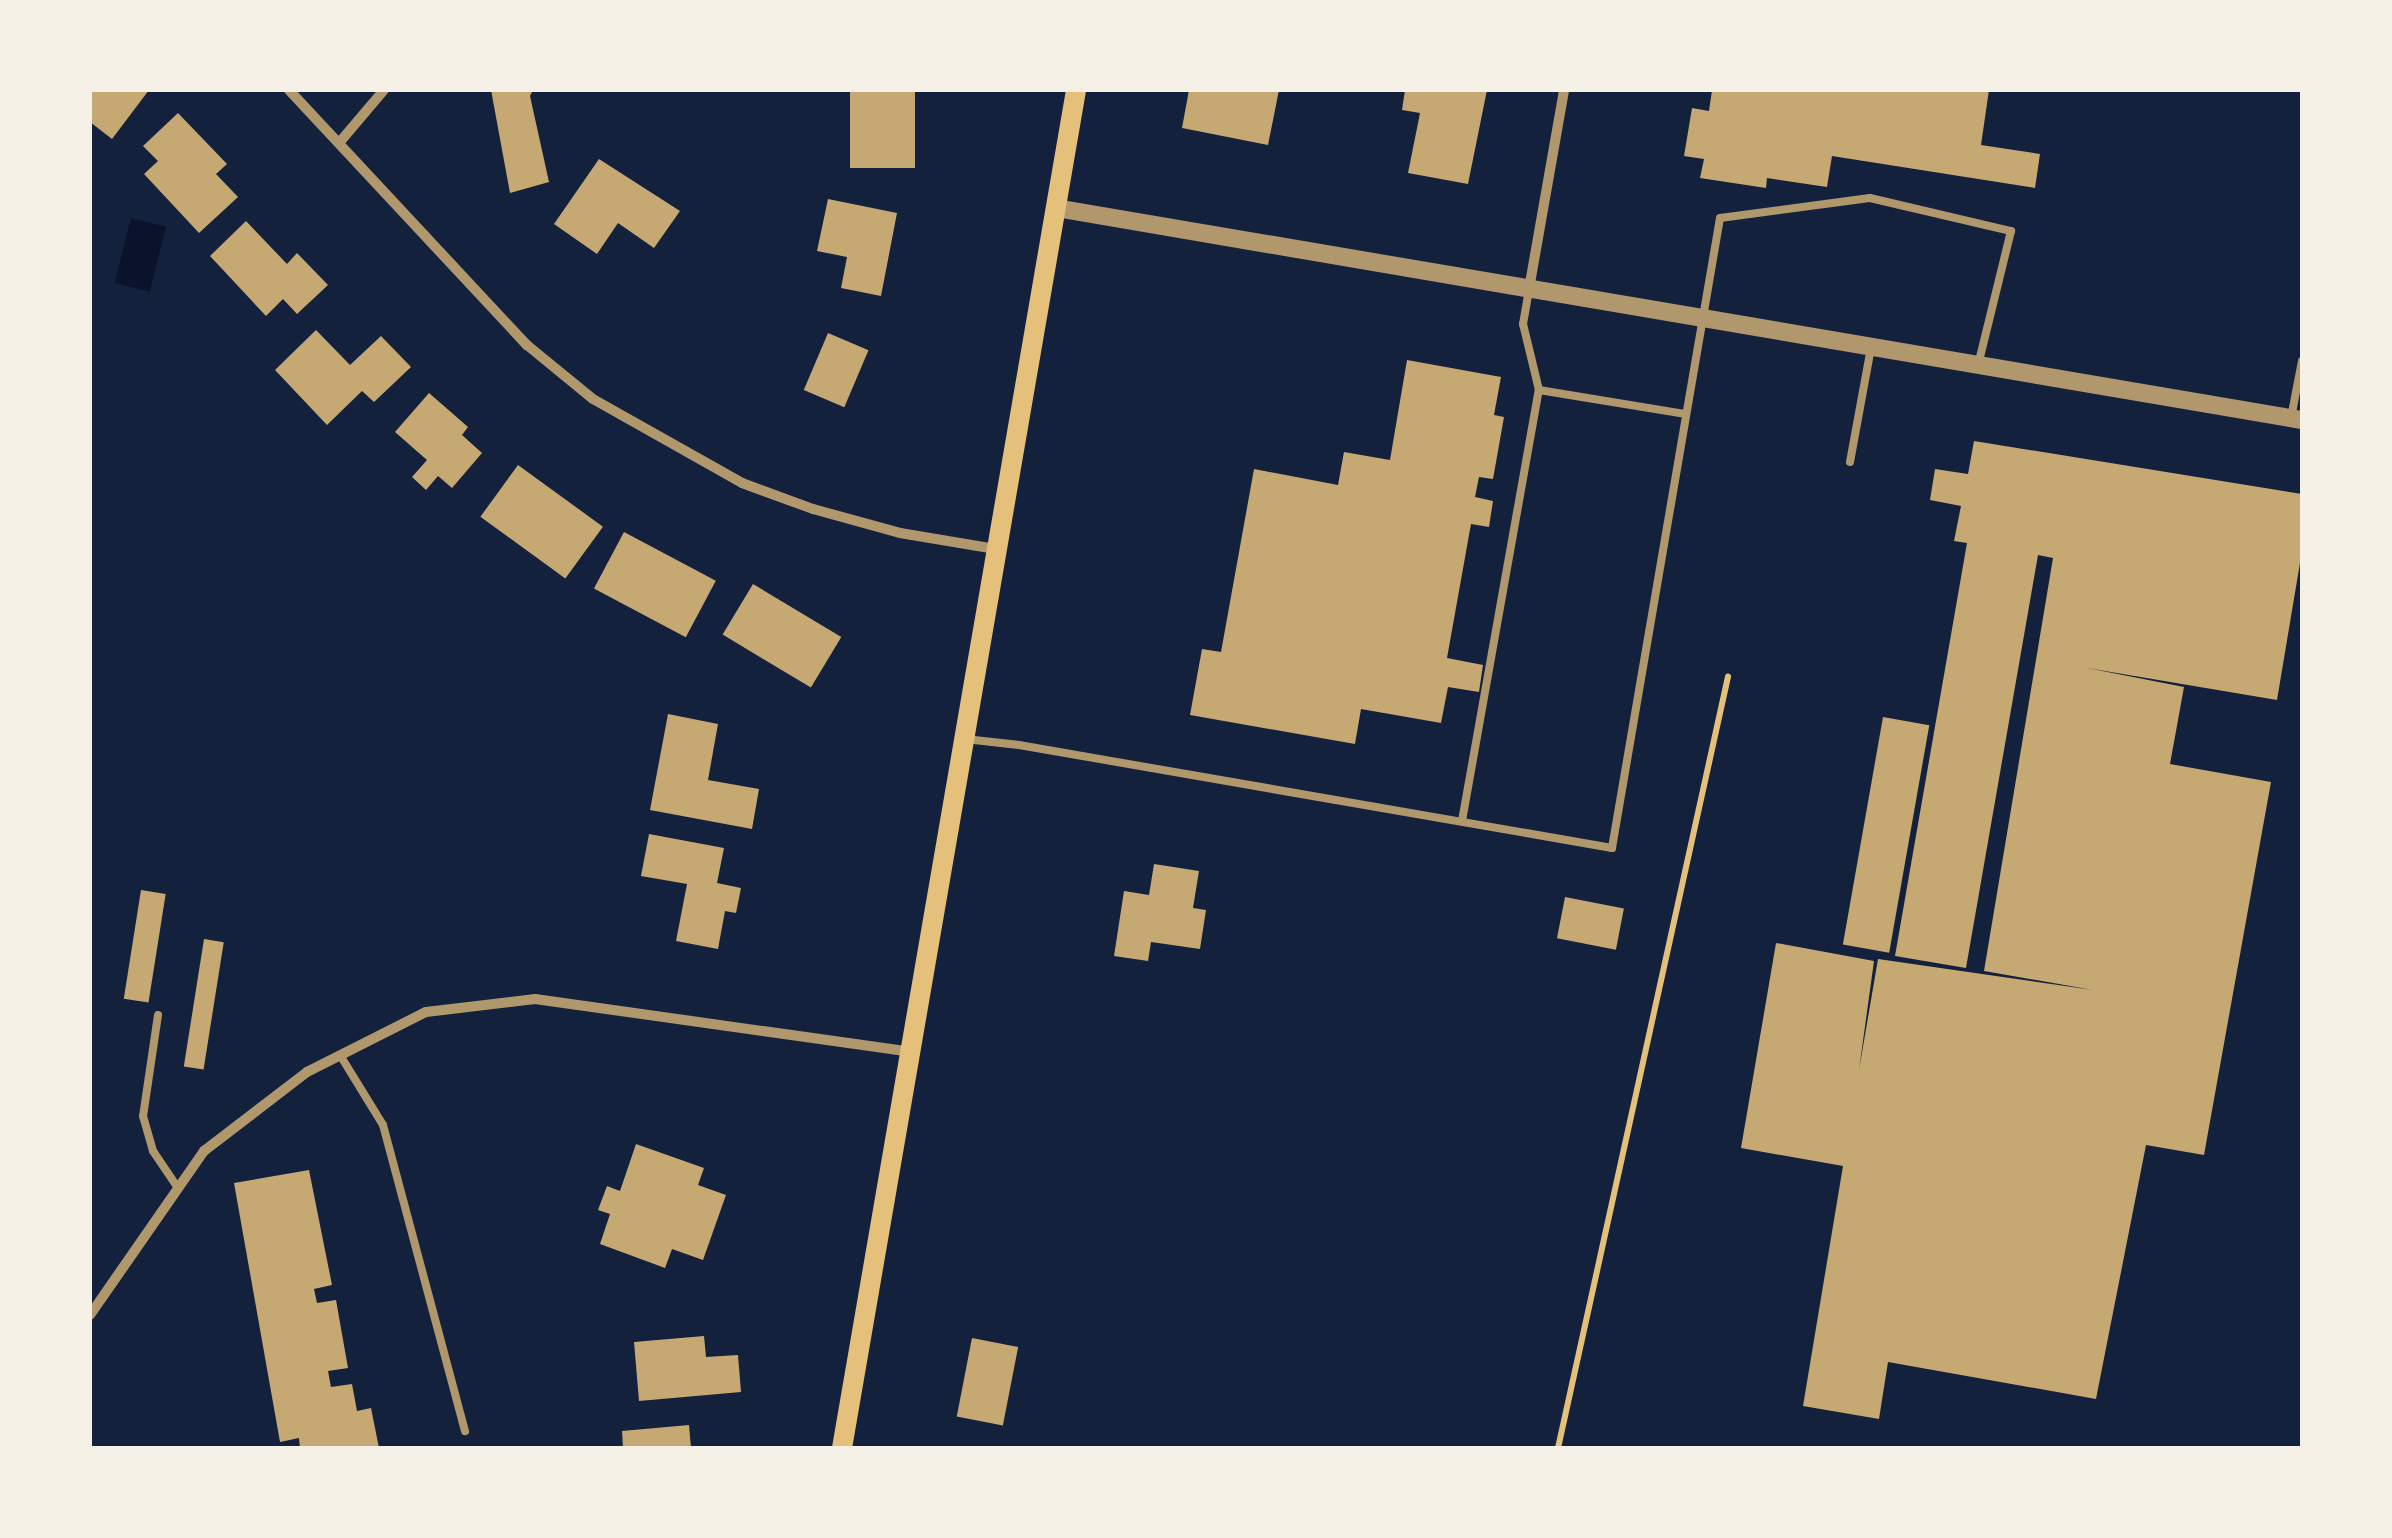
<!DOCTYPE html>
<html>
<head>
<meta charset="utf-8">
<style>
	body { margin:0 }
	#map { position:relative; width:2392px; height:1538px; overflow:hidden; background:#14213d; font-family:"Titillium Web",sans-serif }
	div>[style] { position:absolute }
	.water>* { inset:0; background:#0b132b; transform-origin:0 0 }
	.building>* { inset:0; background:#c6a872; transform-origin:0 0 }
	.path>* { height:6px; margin:-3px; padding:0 3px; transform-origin:3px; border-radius:3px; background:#e5c07b }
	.service>* { height:8px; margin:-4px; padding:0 4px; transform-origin:4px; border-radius:4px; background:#b1986c }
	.minor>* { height:10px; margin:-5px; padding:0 5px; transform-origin:5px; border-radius:5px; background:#b1986c }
	.tertiary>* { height:18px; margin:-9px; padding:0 9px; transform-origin:9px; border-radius:9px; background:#b1986c }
	.secondary>* { height:20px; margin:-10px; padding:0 10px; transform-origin:10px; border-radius:10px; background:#e5c07b }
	span { translate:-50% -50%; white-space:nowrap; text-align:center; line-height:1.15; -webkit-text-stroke:10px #f6f1e7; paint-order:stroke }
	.frame { position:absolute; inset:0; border:92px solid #f6f1e7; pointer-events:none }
</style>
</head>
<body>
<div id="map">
	<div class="water">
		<div style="left:131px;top:218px;width:36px;height:67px;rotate:14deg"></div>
	</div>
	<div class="building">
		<div style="clip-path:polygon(90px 90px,149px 90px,112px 139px,90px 122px)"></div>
		<div style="clip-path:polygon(491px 90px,533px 90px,530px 96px,549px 182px,510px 193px)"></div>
		<div style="left:850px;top:90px;width:65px;height:78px"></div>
		<div style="clip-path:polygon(1189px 90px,1279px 90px,1268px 145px,1182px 128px)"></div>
		<div style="clip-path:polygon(1405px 90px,1487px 90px,1468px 184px,1408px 173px,1420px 113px,1402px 110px)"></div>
		<div style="clip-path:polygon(1712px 90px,1989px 90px,1981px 145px,2040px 154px,2035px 188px,1832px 156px,1827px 187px,1767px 178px,1766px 188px,1700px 178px,1704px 159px,1684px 156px,1692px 108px,1709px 111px)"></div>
		<div style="clip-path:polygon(178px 113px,227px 164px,216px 174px,238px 197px,199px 233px,144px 174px,158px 161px,143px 146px)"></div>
		<div style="clip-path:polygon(599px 159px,680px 211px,654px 248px,618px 223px,597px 254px,554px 224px)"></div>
		<div style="clip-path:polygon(828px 199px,897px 213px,881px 296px,841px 288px,847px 257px,817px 251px)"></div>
		<div style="clip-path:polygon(246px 221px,287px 264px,297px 253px,328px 285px,297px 314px,283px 299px,266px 316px,210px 256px)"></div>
		<div style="clip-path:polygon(316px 330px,350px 365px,381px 336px,411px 367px,374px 402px,362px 391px,327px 425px,275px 370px)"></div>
		<div style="left:828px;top:333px;width:44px;height:62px;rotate:23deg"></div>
		<div style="clip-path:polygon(1407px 360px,1501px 377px,1494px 415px,1504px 417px,1493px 479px,1479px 477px,1475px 497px,1493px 501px,1489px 527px,1471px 524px,1447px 658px,1483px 665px,1479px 692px,1448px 687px,1441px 723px,1361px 709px,1355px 744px,1190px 715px,1202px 649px,1221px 652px,1254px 469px,1338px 485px,1344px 452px,1390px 460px)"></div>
		<div style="clip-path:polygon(429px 393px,468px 427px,462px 435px,482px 453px,452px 488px,438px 476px,426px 490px,412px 477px,427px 460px,395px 432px)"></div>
		<div style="clip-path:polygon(1974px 441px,2302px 494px,2302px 551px,2277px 700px,2087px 668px,2184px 687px,2170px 764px,2271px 782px,2204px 1155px,2146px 1145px,2096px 1399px,1888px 1362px,1879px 1419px,1803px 1406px,1843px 1166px,1741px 1148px,1776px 943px,1874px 961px,1859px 1070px,1878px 959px,2093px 990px,1984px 971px,2053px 558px,2038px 555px,1966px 968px,1895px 956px,1967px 543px,1954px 541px,1961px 506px,1930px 500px,1935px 469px,1968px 474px)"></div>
		<div style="left:518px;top:465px;width:105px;height:64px;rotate:36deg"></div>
		<div style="left:624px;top:532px;width:104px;height:64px;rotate:28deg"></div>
		<div style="left:753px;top:584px;width:103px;height:59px;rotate:31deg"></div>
		<div style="clip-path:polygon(668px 714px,718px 724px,708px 780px,759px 789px,752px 829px,650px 810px)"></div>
		<div style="left:1883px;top:717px;width:47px;height:231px;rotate:10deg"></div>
		<div style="clip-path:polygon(649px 834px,724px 848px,717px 883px,741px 888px,736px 913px,725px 911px,718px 949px,676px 941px,687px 884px,641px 876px)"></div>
		<div style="clip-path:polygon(1154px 864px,1199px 871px,1193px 908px,1206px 910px,1200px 949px,1151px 942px,1148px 961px,1114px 956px,1124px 891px,1149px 895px)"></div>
		<div style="left:141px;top:890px;width:25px;height:110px;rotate:9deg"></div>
		<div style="left:1565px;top:897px;width:60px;height:42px;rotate:11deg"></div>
		<div style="left:204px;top:939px;width:20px;height:129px;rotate:9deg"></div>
		<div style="clip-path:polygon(636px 1144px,704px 1168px,698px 1185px,726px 1195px,703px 1260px,672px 1249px,665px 1268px,600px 1244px,610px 1214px,598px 1210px,607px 1186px,620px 1191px)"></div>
		<div style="clip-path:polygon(309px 1170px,332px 1285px,314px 1289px,317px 1303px,336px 1300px,348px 1368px,328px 1371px,331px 1387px,352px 1384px,357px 1411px,371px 1408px,379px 1448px,300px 1448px,299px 1438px,280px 1442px,234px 1183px)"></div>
		<div style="clip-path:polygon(704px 1336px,706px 1357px,738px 1355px,741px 1392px,639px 1401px,634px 1342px)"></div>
		<div style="left:972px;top:1338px;width:47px;height:80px;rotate:11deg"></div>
		<div style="clip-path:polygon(689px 1425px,691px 1448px,623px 1448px,622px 1431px)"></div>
	</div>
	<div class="path">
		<div style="left:1558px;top:1448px;width:790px;rotate:-77.57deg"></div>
	</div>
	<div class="service">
		<div style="left:1539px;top:390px;width:149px;rotate:9.3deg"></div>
		<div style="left:2291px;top:418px;width:58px;rotate:-79.1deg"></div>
		<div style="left:1850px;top:462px;width:116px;rotate:-79.6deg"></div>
		<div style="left:965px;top:739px;width:54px;rotate:6.3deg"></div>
		<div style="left:1019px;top:745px;width:602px;rotate:9.85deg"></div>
		<div style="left:1612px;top:848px;width:639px;rotate:-80.27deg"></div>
		<div style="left:1720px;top:218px;width:151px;rotate:-7.6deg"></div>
		<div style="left:1870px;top:198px;width:145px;rotate:13.2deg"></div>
		<div style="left:2011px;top:231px;width:138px;rotate:103.8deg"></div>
		<div style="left:1462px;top:821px;width:438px;rotate:-79.9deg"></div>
		<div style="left:1539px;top:390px;width:68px;rotate:-103.6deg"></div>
		<div style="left:1523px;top:324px;width:35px;rotate:-80deg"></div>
		<div style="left:158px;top:1015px;width:102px;rotate:98.4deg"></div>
		<div style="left:143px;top:1116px;width:36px;rotate:74deg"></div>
		<div style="left:153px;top:1151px;width:45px;rotate:56deg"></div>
		<div style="left:340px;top:1055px;width:82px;rotate:58.4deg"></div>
		<div style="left:383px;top:1125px;width:317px;rotate:75deg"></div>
	</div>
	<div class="minor">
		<div style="left:289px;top:90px;width:349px;rotate:47deg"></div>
		<div style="left:527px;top:345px;width:85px;rotate:39.3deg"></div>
		<div style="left:593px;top:399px;width:171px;rotate:29.4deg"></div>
		<div style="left:742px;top:483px;width:76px;rotate:20.1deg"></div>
		<div style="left:813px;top:509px;width:90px;rotate:15.4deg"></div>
		<div style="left:900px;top:533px;width:97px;rotate:9.5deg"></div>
		<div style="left:339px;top:143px;width:70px;rotate:-49.7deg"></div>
		<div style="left:1529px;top:289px;width:202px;rotate:-80deg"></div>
		<div style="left:90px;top:1315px;width:200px;rotate:-55.2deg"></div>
		<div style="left:204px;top:1151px;width:130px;rotate:-37.5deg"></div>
		<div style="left:307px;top:1072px;width:133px;rotate:-26.8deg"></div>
		<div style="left:426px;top:1012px;width:110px;rotate:-6.8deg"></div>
		<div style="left:535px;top:999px;width:381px;rotate:8deg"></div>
	</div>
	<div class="tertiary">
		<div style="left:1056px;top:208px;width:1264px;rotate:9.66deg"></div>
	</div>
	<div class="secondary">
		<div style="left:842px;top:1448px;width:1378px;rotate:-80.22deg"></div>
	</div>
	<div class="frame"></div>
</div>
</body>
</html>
